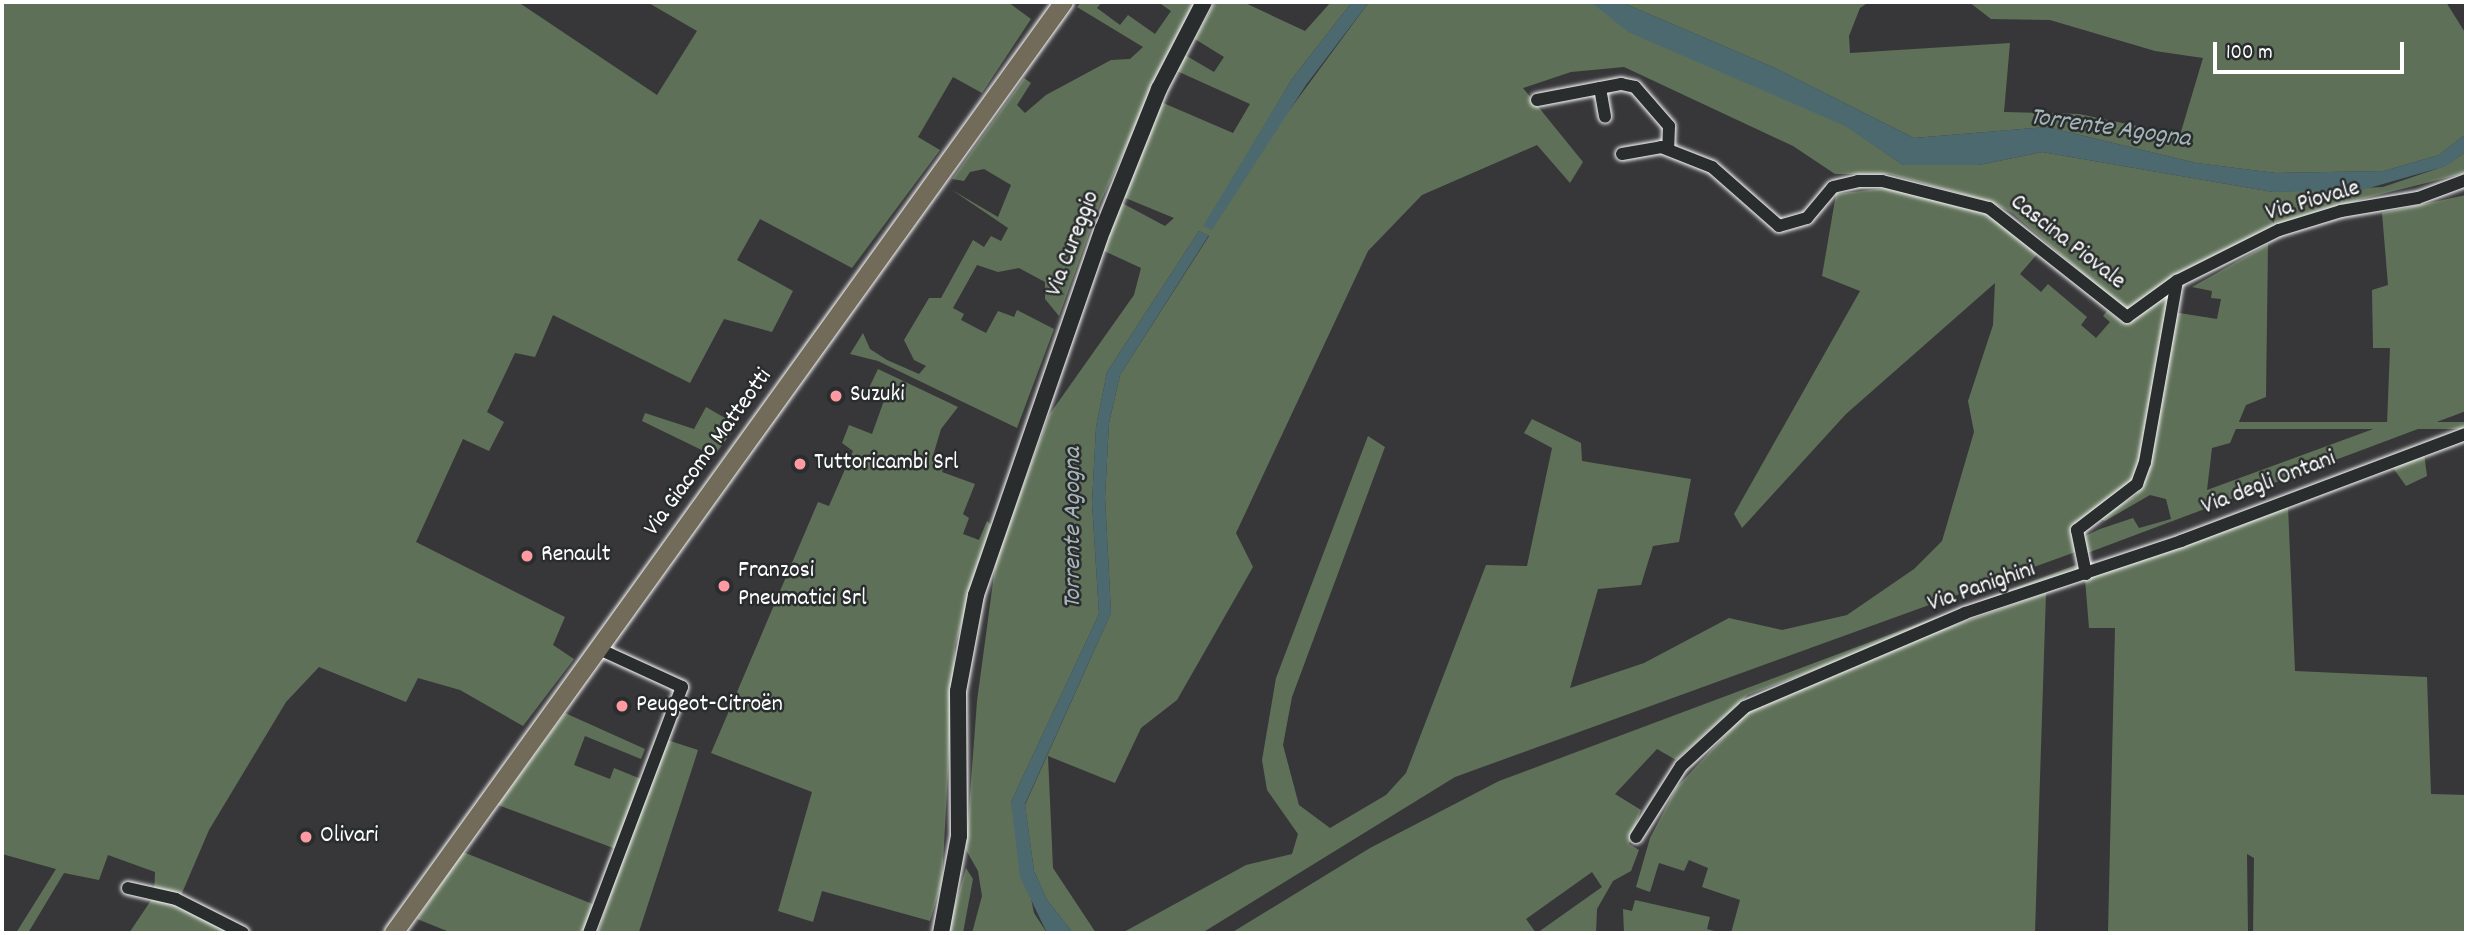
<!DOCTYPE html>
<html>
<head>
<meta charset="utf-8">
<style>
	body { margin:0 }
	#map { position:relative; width:2468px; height:935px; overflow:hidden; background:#37373a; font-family:Dekko,sans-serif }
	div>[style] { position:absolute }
	.green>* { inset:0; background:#5f7058; transform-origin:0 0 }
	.water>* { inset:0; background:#4c6970 }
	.roads { filter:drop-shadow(0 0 2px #fff) drop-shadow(0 0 2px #fff) }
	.minor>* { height:12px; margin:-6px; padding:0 6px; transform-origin:6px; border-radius:6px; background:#2a2d2e }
	.secondary>* { height:16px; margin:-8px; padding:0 8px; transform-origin:8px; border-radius:8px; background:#2a2d2e }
	.primary>* { height:18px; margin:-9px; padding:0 9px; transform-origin:9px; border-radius:9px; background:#726b5a }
	.dots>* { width:19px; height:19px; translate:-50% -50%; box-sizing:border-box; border:4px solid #2a2d2e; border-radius:50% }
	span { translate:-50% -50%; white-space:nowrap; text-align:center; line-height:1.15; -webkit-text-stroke:5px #2a2d2e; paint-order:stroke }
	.street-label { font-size:24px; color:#fff }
	.poi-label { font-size:24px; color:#fff }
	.left { translate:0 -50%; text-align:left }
	.water-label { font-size:26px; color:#a6b4b8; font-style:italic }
	.frame { position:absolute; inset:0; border:4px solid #fff; pointer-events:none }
	.scale { position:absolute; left:2213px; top:42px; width:191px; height:32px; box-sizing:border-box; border:4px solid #fff; border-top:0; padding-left:9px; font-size:21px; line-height:24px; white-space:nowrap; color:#fff; -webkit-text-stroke:5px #2a2d2e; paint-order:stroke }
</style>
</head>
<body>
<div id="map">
	<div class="green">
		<div style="clip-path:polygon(2px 2px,518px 2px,657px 95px,697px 31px,647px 2px,1008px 2px,1031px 19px,982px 93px,953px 77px,918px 137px,940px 150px,852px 268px,760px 219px,737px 260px,793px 291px,772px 332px,724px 319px,690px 383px,553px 315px,535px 357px,515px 353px,487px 412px,504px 422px,489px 451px,463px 439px,416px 542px,565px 617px,553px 645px,574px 659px,523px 726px,460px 690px,418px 678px,406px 702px,319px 667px,286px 702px,209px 830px,179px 900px,238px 933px,129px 933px,154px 896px,155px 872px,108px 855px,99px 880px,64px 873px,28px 933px,16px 933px,56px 869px,2px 854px)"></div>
		<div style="clip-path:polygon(1081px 2px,1102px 2px,1097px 8px,1120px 25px,1128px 15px,1155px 34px,1171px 11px,1158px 2px,1195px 2px,1101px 201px,1059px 316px,1045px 299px,1045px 282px,1019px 268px,998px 272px,977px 265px,953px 308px,964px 314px,961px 320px,986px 333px,998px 311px,1014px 317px,1017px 310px,1054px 329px,1017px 428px,878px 361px,850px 354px,863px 333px,870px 349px,887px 360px,919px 374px,926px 366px,914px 360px,904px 340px,929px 298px,941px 298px,973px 240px,984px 247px,991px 236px,1001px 241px,1008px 228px,952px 190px,998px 217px,1011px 185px,984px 169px,970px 172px,964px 181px,952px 179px,1024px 78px,1031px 83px,1017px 105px,1025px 113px,1046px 95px,1111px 60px,1130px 59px,1143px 47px,1077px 7px)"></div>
		<div style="clip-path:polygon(1215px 2px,1243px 2px,1305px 31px,1331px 2px,1352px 2px,1292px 79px,1204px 226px,1369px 2px,1591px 2px,1846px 126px,1903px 165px,1979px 165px,2042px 152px,2273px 192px,2383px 187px,2445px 166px,2466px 152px,2466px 173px,2362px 199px,2267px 232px,2128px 312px,2012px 213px,1991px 202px,1889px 174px,1835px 174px,1793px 146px,1624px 67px,1571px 72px,1523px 88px,1583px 162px,1570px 183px,1537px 145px,1422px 195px,1368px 251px,1236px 533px,1253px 567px,1177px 700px,1141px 728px,1115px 783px,1048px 756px,1053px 868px,1096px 933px,1073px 933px,1047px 900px,1034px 871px,1025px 805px,1111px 613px,1105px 497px,1109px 423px,1120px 375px,1209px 236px,1199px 231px,1107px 372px,1096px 427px,1092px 503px,1099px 614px,1011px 802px,1034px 913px,1047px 933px,972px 933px,982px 896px,978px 871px,966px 850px,977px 701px,996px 560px,1049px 415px,1134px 295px,1141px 268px,1102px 250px,1120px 202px,1165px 226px,1174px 218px,1123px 197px,1161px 102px,1233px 133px,1250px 104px,1177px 71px,1185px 55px,1214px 72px,1224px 57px,1195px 39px)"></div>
		<div style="clip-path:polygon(1621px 2px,1869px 2px,1860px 8px,1849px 36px,1850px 53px,2010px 43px,2004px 112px,2079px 114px,2180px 135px,2203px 58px,2155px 51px,2050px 20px,1991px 19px,1969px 2px,2446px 2px,2466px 34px,2466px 134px,2439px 155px,2384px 171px,2276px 173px,2196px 163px,2047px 127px,1914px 138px,1775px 68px)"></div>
		<div style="clip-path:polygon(1886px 188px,1984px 213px,2006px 226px,2039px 252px,2020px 274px,2041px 292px,2048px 284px,2087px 317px,2081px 325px,2096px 338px,2110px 322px,2103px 316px,2107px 311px,2122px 322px,2177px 281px,2173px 312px,2217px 319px,2221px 299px,2211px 298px,2212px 291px,2192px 287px,2268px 244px,2266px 397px,2246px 405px,2230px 443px,2212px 448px,2207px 490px,2387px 424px,2390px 348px,2373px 348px,2372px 290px,2388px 285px,2382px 213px,2466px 195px,2466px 411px,2082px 555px,2085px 536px,2100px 529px,2133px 518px,2139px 528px,2171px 519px,2166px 499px,2150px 495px,2105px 521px,2099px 518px,2135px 496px,2141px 489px,2134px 487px,2087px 518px,2078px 551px,1455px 777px,1202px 933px,1122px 933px,1246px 865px,1292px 854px,1298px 834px,1267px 790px,1262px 760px,1276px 678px,1368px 436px,1385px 447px,1292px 697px,1283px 745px,1299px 805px,1330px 828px,1386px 795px,1406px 773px,1486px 565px,1527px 566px,1552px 448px,1524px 433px,1532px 419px,1581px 443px,1582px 461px,1691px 479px,1679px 542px,1653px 546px,1641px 585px,1598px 589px,1570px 688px,1644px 663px,1729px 618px,1782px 630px,1847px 615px,1914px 569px,1942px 541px,1974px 432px,1968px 401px,1993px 325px,1995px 283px,1846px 414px,1742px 528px,1734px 514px,1860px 291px,1822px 276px,1836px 194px)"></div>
		<div style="clip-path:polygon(878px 369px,958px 407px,941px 429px,932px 459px,945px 462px,942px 472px,975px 484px,963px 514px,969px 518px,963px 534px,979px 540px,987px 521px,991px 525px,955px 646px,942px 881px,930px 921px,822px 891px,813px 922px,778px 911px,812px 792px,711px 753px,818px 502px,829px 506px,853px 451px,842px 443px,849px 425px,872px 434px,886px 395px,869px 388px)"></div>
		<div style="clip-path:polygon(706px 407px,737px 425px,714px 456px,642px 421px,645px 413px,694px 429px)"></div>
		<div style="left:2466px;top:422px;width:7px;height:405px;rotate:90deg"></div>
		<div style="clip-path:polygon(2424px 453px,2427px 476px,2406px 486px,2391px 465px)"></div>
		<div style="clip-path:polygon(2288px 506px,2295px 671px,2427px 677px,2431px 794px,2466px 795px,2466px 933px,2253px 933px,2254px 858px,2247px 854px,2248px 933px,2108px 933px,2115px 628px,2089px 628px,2085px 579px)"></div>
		<div style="clip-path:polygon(2076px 565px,2078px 571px,1748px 695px,1676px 760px,1657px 749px,1615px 794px,1641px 810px,1629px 844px,1639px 850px,1631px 871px,1613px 881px,1597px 909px,1596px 933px,1537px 933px,1602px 887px,1592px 872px,1526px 919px,1536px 933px,1231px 933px,1370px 848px,1499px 781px)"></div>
		<div style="clip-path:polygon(2046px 593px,2035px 933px,1731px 933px,1740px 900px,1702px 887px,1708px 868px,1689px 860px,1684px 871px,1659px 863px,1650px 892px,1636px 887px,1650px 838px,1676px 788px,1748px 711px,1907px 642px)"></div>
		<div style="clip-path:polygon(565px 713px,645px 749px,641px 759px,585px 736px,574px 765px,610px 779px,614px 768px,641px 779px,616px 849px,498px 805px)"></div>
		<div style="left:661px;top:738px;width:39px;height:207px;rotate:18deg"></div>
		<div style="clip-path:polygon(463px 852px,595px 905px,584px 933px,452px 933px,417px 919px)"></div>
		<div style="clip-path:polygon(966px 868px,973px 879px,963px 933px,947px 933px)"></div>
		<div style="clip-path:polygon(1635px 900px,1710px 917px,1707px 929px,1722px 933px,1624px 933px,1623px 909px,1632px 911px)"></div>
	</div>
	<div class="water">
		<div style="clip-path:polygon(1352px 2px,1369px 2px,1306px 85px,1212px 230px,1203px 226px,1292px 79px)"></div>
		<div style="clip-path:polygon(1591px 2px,1621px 2px,1775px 68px,1914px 138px,2047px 127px,2196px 163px,2276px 173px,2384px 171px,2439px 155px,2466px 134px,2466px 152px,2446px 166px,2362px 190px,2273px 192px,2042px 152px,1979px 165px,1903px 165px,1845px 126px,1628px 32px)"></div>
		<div style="clip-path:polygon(1199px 231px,1209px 235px,1120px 375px,1109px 423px,1105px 497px,1111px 613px,1025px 804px,1034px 871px,1047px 900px,1073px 933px,1047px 933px,1020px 877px,1011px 802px,1099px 614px,1092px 503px,1096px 427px,1107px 372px)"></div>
	</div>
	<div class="roads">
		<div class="minor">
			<div style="left:1600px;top:88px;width:29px;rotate:80deg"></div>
			<div style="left:1537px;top:100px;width:86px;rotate:-10.8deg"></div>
			<div style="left:1621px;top:84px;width:14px;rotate:12deg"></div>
			<div style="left:1635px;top:87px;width:52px;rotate:48.9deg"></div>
			<div style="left:1669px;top:126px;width:23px;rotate:92deg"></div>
			<div style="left:1622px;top:154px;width:40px;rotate:-10deg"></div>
			<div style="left:1661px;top:147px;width:55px;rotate:21.4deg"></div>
			<div style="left:1712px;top:167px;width:89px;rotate:41.4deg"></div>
			<div style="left:1779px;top:226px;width:29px;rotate:-16deg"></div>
			<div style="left:1807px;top:218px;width:40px;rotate:-50deg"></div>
			<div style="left:1833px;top:187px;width:26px;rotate:-13deg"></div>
			<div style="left:1858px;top:181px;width:24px"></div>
			<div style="left:1882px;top:181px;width:110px;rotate:14.2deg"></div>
			<div style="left:1989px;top:208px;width:176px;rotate:38.3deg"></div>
			<div style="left:2127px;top:317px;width:62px;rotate:-35.8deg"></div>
			<div style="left:2177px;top:281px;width:114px;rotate:-26.6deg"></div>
			<div style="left:2279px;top:230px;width:65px;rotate:-17deg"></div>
			<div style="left:2341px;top:211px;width:78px;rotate:-9.6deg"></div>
			<div style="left:2418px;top:198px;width:51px;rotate:-20.6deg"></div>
			<div style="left:2086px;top:574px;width:45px;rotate:-101.6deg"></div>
			<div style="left:2077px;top:530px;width:76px;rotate:-37.5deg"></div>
			<div style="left:2137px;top:484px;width:23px;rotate:-70deg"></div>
			<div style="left:2145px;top:462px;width:184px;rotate:-80deg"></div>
			<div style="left:1636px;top:837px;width:84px;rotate:-57.6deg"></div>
			<div style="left:1681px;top:766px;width:87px;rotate:-42.7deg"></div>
			<div style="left:1745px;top:707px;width:239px;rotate:-23.1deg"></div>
			<div style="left:1965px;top:613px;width:228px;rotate:-18.4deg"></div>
			<div style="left:2181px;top:541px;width:304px;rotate:-20.6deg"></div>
			<div style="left:128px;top:888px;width:49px;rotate:12.9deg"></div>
			<div style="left:176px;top:899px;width:75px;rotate:26.9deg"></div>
			<div style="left:589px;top:933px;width:263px;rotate:-69.3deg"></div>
			<div style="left:682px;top:687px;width:91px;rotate:-155.4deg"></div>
		</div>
		<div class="secondary">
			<div style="left:941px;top:933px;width:99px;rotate:-79.5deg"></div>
			<div style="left:959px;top:836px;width:145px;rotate:-90.4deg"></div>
			<div style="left:958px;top:691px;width:98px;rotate:-79.4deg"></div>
			<div style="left:976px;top:595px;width:387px;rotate:-70.9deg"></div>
			<div style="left:1103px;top:229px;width:151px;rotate:-68.2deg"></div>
			<div style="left:1159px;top:89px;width:98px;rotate:-62.7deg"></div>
		</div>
		<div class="primary">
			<div style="left:394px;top:933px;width:1147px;rotate:-54.26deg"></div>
		</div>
	</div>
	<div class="dots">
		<div style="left:836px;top:396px;background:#ff9aa2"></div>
		<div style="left:800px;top:464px;background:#ff9aa2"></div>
		<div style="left:527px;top:556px;background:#ff9aa2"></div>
		<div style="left:724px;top:586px;background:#ff9aa2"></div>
		<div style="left:622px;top:706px;background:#ff9aa2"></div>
		<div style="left:306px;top:837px;background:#ff9aa2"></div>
	</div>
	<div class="street-label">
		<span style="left:2313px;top:202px;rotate:-16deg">Via Piovale</span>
		<span style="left:2067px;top:243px;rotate:38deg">Cascina Piovale</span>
		<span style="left:1074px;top:244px;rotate:-69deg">Via Cureggio</span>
		<span style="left:709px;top:453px;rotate:-54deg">Via Giacomo Matteotti</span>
		<span style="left:2269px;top:484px;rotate:-21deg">Via degli Ontani</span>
		<span style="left:1982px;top:588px;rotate:-19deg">Via Panighini</span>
	</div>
	<div class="poi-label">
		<span class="left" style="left:850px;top:396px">Suzuki</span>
		<span class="left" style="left:814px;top:464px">Tuttoricambi Srl</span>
		<span class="left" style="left:541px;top:556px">Renault</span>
		<span class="left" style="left:738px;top:586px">Franzosi<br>Pneumatici Srl</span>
		<span class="left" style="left:636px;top:706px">Peugeot-Citroën</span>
		<span class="left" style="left:320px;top:837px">Olivari</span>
	</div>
	<div class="water-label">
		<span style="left:2110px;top:129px;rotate:8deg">Torrente Agogna</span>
		<span style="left:1074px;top:528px;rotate:-90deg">Torrente Agogna</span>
	</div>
	<div class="frame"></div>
	<div class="scale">100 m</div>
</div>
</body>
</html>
